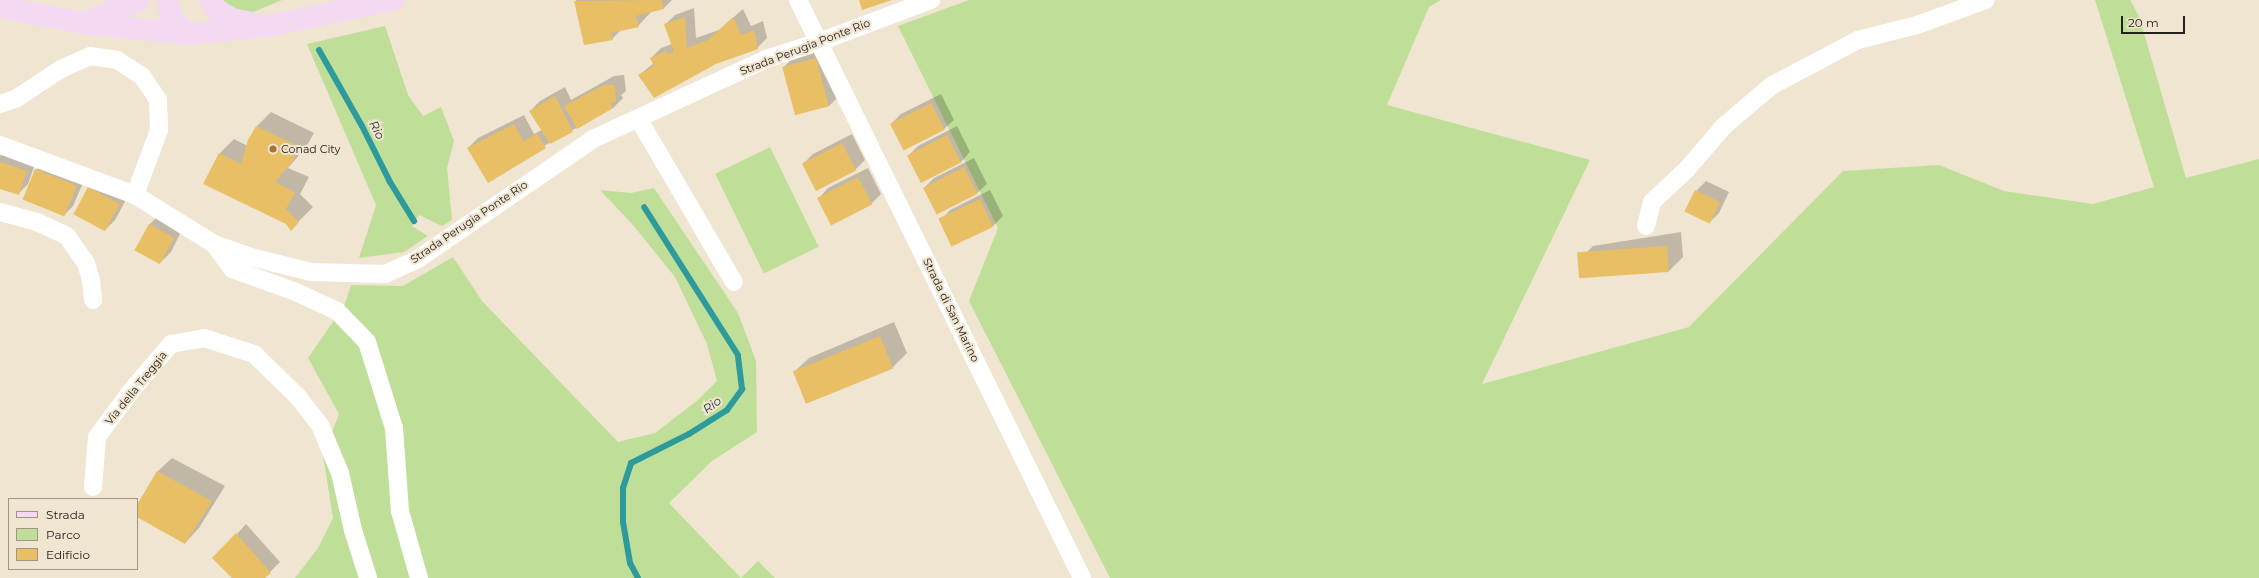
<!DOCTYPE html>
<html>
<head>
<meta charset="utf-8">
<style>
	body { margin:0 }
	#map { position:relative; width:2259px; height:578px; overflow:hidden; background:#f0e5d0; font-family:Montserrat,sans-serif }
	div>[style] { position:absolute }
	.green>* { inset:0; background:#bfdf98; transform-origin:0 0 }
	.shadow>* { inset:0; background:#0003 }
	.stream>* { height:6px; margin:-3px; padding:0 3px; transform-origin:3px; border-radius:3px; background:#2d9a9c }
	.building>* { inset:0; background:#e8bf65; transform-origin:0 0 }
	.street>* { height:18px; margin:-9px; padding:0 9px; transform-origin:9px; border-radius:9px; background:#fff }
	.secondary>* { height:22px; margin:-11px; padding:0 11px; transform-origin:11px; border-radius:11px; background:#f5d9f2 }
	.dots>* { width:11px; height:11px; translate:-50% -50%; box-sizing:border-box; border:2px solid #f0e5d0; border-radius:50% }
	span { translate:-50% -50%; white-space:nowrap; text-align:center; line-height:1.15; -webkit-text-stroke:4px #f0e5d0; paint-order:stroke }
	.street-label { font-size:11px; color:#242119 }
	.poi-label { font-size:11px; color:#242119 }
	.left { translate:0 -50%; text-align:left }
	.water-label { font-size:12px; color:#1a3132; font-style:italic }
	.legend { position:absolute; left:8px; top:498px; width:130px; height:72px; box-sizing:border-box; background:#f0e5d0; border:1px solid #9e9787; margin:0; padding:5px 7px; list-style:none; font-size:12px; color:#242119 }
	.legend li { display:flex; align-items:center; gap:8px; height:20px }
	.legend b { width:20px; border:1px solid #9e9787 }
	.scale { position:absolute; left:2121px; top:16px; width:64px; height:18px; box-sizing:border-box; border:2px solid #242119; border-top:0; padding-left:5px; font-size:12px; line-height:14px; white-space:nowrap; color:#242119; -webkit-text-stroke:3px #f0e5d0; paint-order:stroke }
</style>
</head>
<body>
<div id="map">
	<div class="green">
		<div style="clip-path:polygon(218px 0,282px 0,251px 13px,228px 9px)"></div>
		<div style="clip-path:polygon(969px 0,1441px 0,1429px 7px,1387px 105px,1590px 160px,1482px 384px,1689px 327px,1843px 171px,1939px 165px,2004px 191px,2093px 204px,2154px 187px,2095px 0,2130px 0,2139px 16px,2186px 178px,2259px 159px,2259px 578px,1110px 578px,969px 301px,998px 228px,898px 26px)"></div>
		<div style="clip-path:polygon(385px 26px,408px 95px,423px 116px,441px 107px,454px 141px,447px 168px,452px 220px,442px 226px,419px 215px,412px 226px,428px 236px,404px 252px,359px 258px,376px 205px,307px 44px)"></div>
		<div style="left:770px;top:147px;width:111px;height:61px;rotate:64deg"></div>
		<div style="clip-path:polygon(654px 188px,738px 313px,756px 361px,757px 432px,712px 461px,669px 503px,741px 578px,758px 561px,775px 578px,295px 578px,318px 548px,333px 518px,323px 455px,339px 414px,308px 358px,344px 306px,351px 285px,403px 286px,453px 257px,482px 301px,618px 442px,655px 433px,698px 400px,717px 381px,707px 344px,675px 277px,633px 225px,600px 190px,631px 193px)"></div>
	</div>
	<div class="shadow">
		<div style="clip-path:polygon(576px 0,672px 0,664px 8px,652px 11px,638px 26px,622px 29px,612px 39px,585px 44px)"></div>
		<div style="clip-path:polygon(694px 8px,696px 38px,719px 30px,743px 9px,751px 26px,763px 21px,767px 38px,757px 48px,639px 75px,654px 63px,651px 58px,661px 48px,672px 44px,665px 25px,675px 15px)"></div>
		<div style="clip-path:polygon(826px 49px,839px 96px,829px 106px,783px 68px,793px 58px)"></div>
		<div style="clip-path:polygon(624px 75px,626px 91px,621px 95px,623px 98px,613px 108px,549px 143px,488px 181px,468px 148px,478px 138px,524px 115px,534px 134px,542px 130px,530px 111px,540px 101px,565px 87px,571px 100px,614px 76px)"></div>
		<div style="clip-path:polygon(941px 94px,954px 120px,944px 129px,892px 123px,901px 114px)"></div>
		<div style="clip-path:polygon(271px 112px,314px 133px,306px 147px,288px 168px,309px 177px,300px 194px,313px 207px,291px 229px,287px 223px,204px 183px,220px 153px,234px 139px,248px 146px,257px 126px)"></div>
		<div style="clip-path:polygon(957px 126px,970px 152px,961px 162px,921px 182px,908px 156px,918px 146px)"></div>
		<div style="clip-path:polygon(852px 134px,865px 160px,855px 170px,803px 164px,813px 154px)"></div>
		<div style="clip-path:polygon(5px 151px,36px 161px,28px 184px,18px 194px,0 188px,0 156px)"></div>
		<div style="clip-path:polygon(974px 158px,987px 184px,977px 193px,925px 187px,934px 178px)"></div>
		<div style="clip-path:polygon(46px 160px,86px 176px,73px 206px,63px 216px,36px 170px)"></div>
		<div style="clip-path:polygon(868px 168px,881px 194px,871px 204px,819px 198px,828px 188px)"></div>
		<div style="clip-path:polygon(98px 178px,129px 194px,115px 220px,105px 230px,88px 188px)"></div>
		<div style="clip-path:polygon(1706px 181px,1729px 192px,1719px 213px,1709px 223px,1696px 191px)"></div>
		<div style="clip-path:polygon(990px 190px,1003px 216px,993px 226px,954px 245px,941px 220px,950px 210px)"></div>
		<div style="clip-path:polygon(159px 215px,183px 228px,171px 252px,161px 262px,149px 225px)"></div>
		<div style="clip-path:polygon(1681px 232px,1683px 257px,1669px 271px,1579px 260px,1593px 246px)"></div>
		<div style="clip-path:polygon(894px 322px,907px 353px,893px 367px,807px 403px,794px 372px,809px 358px)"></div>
		<div style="clip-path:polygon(172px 458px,225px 486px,199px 528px,185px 543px,137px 516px,137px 507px,157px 472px)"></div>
		<div style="clip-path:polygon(246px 524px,280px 562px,264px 578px,233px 578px,237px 534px)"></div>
	</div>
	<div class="stream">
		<div style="left:319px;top:50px;width:87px;rotate:60.5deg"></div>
		<div style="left:362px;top:126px;width:63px;rotate:63.4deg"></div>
		<div style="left:390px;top:182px;width:46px;rotate:58.4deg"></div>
		<div style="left:638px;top:578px;width:17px;rotate:-118deg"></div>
		<div style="left:630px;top:563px;width:42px;rotate:-99.7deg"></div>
		<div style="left:623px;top:522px;width:34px;rotate:-90deg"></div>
		<div style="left:623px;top:488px;width:26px;rotate:-72deg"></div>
		<div style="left:631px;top:463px;width:65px;rotate:-26.6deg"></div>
		<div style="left:689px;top:434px;width:45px;rotate:-32.3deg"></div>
		<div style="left:727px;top:410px;width:26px;rotate:-54deg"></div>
		<div style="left:742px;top:389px;width:34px;rotate:-97deg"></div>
		<div style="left:738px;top:355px;width:175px;rotate:-122.4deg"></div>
	</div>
	<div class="building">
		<div style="clip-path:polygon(662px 0,664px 9px,636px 16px,639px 27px,611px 33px,613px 40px,584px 45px,574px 1px)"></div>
		<div style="clip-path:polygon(859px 0,892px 0,862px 10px)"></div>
		<div style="clip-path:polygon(685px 17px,687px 48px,708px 40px,733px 17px,741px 35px,754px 30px,758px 49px,716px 64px,654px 98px,638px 75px,654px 66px,650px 58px,666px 51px,668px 54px,674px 52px,664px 24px)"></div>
		<div style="left:816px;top:58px;width:50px;height:35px;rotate:75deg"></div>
		<div style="clip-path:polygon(604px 85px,615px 85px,616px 102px,610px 103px,613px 108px,577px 129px,564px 106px)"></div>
		<div style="clip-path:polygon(555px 96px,573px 132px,550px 144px,529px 111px)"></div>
		<div style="left:931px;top:103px;width:30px;height:46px;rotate:63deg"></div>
		<div style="clip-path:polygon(514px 124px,523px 141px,537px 134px,546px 148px,488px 183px,467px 148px)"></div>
		<div style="clip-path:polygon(256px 126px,300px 147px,292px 162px,275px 182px,295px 192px,286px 209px,299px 222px,291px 231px,286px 224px,203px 184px,219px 153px,241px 164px,248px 140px)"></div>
		<div style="left:947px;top:135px;width:31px;height:45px;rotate:63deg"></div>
		<div style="left:842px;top:143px;width:31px;height:45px;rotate:63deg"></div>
		<div style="clip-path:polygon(0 162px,27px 171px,19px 195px,0 189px)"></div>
		<div style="left:964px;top:167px;width:30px;height:46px;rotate:63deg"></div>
		<div style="left:35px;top:169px;width:45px;height:33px;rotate:22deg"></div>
		<div style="left:858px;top:177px;width:31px;height:46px;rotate:63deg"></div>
		<div style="left:88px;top:187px;width:36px;height:31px;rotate:28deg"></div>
		<div style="left:1695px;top:190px;width:28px;height:24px;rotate:26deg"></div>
		<div style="left:980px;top:199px;width:31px;height:46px;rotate:65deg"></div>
		<div style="left:149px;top:224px;width:29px;height:30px;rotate:29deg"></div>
		<div style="left:1667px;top:246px;width:26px;height:90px;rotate:86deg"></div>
		<div style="left:880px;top:336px;width:35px;height:94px;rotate:68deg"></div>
		<div style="clip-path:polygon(157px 471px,212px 501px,185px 544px,137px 517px,137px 505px)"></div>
		<div style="clip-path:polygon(236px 533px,271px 573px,265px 578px,232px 578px,212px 558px)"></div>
	</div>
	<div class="street">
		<div style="left:798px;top:0;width:644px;rotate:63.83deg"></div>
		<div style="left:0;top:104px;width:18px;rotate:-19deg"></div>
		<div style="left:17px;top:98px;width:53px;rotate:-33.4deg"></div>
		<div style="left:61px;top:69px;width:32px;rotate:-24deg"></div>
		<div style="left:90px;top:56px;width:27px;rotate:8deg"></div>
		<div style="left:117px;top:60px;width:30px;rotate:33deg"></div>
		<div style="left:142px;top:76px;width:29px;rotate:56deg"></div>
		<div style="left:158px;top:100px;width:30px;rotate:88deg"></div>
		<div style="left:159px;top:130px;width:69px;rotate:110.3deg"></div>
		<div style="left:638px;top:118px;width:190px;rotate:59.7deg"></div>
		<div style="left:0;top:145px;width:144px;rotate:20.3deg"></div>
		<div style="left:135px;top:195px;width:93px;rotate:31.8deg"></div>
		<div style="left:214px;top:244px;width:39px;rotate:19deg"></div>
		<div style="left:251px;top:257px;width:62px;rotate:14deg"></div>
		<div style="left:311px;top:272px;width:74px;rotate:1.5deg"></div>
		<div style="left:385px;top:274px;width:36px;rotate:-24deg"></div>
		<div style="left:418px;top:259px;width:212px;rotate:-34.4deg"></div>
		<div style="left:593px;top:139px;width:191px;rotate:-24.8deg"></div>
		<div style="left:766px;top:59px;width:56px;rotate:-17.8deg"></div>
		<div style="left:819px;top:42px;width:120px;rotate:-20.6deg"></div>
		<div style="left:0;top:212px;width:38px;rotate:15deg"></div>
		<div style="left:37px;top:222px;width:33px;rotate:25deg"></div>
		<div style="left:67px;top:236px;width:33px;rotate:55deg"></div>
		<div style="left:86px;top:263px;width:18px;rotate:74deg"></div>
		<div style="left:91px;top:280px;width:20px;rotate:84deg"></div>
		<div style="left:1646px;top:226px;width:25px;rotate:-76deg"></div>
		<div style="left:1652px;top:202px;width:48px;rotate:-43.3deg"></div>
		<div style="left:1687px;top:169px;width:57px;rotate:-49.3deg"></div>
		<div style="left:1724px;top:126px;width:62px;rotate:-40.4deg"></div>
		<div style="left:1771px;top:86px;width:98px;rotate:-27.9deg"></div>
		<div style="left:1858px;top:40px;width:61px;rotate:-14.3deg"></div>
		<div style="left:1917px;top:25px;width:73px;rotate:-19.9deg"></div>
		<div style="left:214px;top:244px;width:31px;rotate:54deg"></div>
		<div style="left:232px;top:269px;width:68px;rotate:19.8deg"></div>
		<div style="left:296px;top:292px;width:45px;rotate:24.9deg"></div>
		<div style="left:337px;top:311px;width:43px;rotate:45.9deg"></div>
		<div style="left:367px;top:342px;width:90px;rotate:72.6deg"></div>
		<div style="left:394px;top:428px;width:83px;rotate:85.9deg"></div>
		<div style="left:400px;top:511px;width:70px;rotate:74.2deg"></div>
		<div style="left:93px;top:487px;width:50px;rotate:-85.4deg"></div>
		<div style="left:97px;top:437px;width:57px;rotate:-53.5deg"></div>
		<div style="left:131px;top:391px;width:62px;rotate:-49.6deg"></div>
		<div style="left:171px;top:344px;width:34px;rotate:-10deg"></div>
		<div style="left:204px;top:338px;width:52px;rotate:17.7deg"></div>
		<div style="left:254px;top:354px;width:62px;rotate:44.3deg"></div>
		<div style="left:298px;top:397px;width:36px;rotate:52deg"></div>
		<div style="left:320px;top:425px;width:52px;rotate:67.4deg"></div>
		<div style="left:340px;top:473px;width:58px;rotate:77.2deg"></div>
		<div style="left:353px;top:530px;width:50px;rotate:72.6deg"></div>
	</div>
	<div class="secondary">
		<div style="left:167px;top:0;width:20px;rotate:75deg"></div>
		<div style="left:172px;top:19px;width:22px;rotate:43deg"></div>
		<div style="left:210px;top:0;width:12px;rotate:55deg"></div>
		<div style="left:217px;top:10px;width:17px;rotate:31deg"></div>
		<div style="left:232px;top:19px;width:20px;rotate:11deg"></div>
		<div style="left:0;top:7px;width:85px;rotate:10.9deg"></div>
		<div style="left:83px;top:23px;width:106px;rotate:6deg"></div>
		<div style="left:188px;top:34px;width:79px;rotate:-5.8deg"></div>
		<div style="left:267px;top:26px;width:129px;rotate:-11.7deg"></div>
		<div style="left:86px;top:22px;width:57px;rotate:-22.5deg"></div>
	</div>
	<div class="dots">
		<div style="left:273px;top:149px;background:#ad6f34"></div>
	</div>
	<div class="street-label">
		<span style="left:805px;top:47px;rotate:-21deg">Strada Perugia Ponte Rio</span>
		<span style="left:469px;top:222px;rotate:-34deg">Strada Perugia Ponte Rio</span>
		<span style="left:951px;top:310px;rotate:64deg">Strada di San Marino</span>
		<span style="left:136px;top:388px;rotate:-51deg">Via della Treggia</span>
	</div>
	<div class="poi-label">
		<span class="left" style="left:281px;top:149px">Conad City</span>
	</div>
	<div class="water-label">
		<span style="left:377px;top:130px;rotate:63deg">Rio</span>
		<span style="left:712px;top:405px;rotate:-37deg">Rio</span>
	</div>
	<ul class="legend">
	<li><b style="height:5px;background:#f5d9f2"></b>Strada</li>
	<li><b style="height:11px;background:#bfdf98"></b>Parco</li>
	<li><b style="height:11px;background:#e8bf65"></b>Edificio</li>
	</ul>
	<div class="scale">20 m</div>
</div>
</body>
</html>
